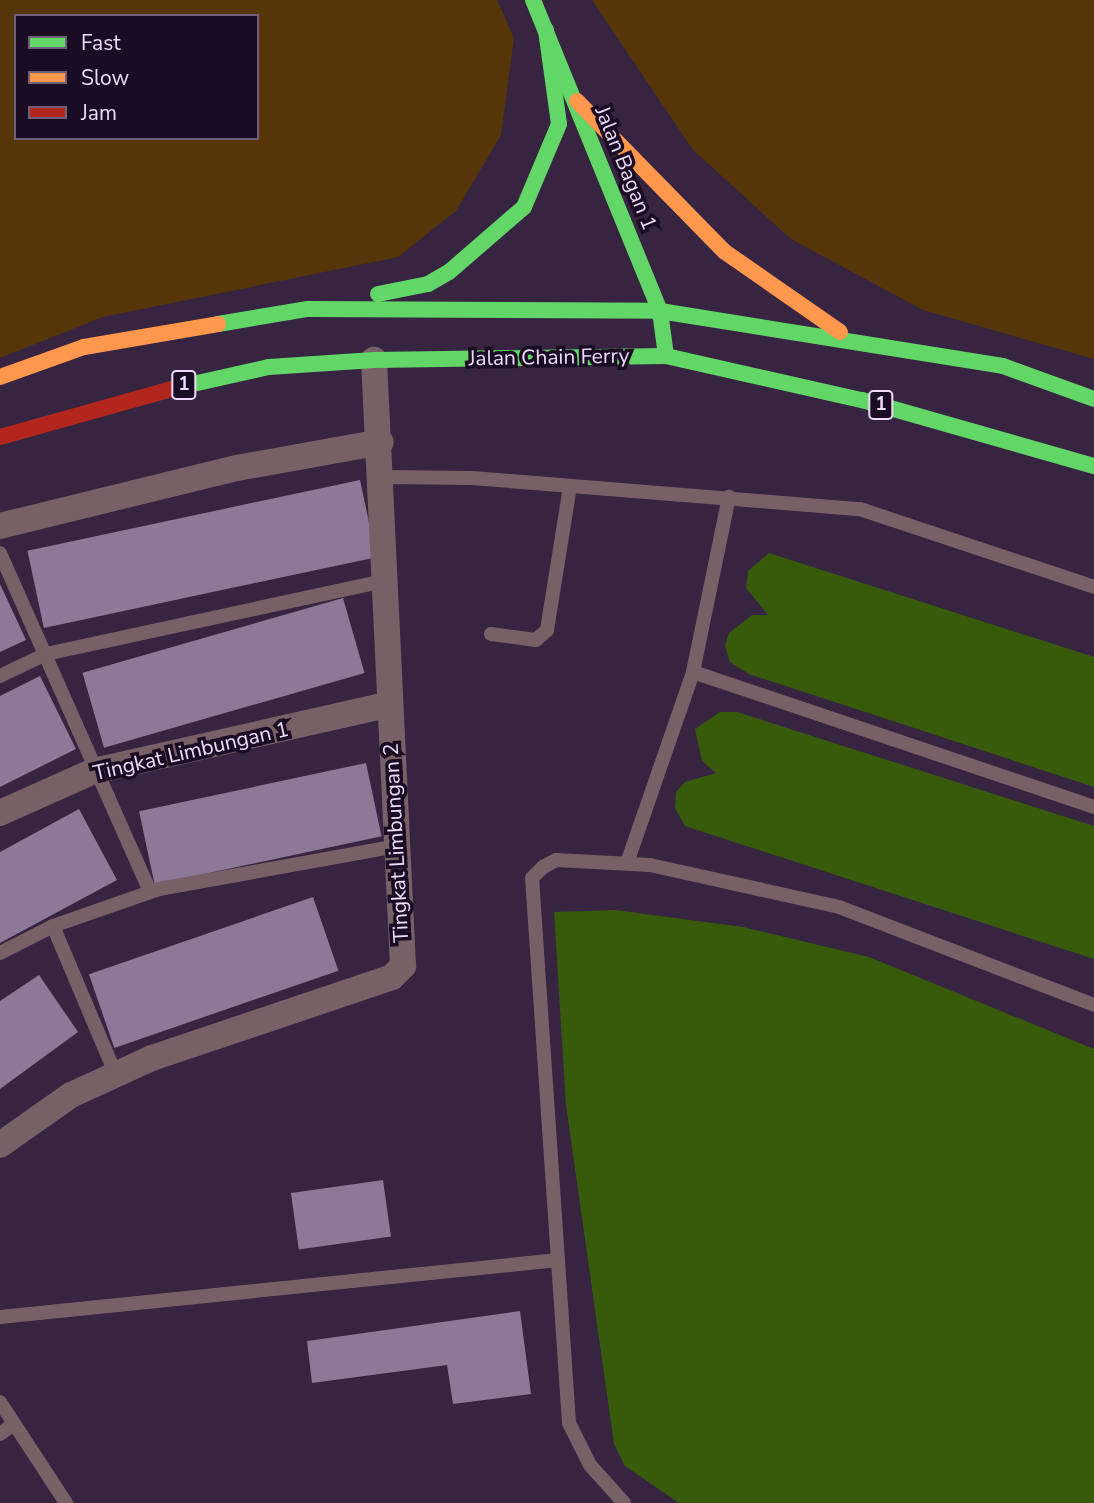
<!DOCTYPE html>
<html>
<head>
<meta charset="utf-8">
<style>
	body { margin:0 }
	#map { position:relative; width:1094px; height:1503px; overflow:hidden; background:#362440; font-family:"Nunito Sans",sans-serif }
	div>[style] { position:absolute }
	.green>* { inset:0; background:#563609 }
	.water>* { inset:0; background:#385a0b }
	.building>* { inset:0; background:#8c7897; transform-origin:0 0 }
	.lane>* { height:14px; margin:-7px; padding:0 7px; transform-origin:7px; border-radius:7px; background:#786067 }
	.street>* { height:26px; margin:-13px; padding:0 13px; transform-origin:13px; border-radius:13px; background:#786067 }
	.fast>* { height:16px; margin:-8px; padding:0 8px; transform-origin:8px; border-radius:8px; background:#63d668 }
	.slow>* { height:16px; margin:-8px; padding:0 8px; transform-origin:8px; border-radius:8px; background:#ff974d }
	.jam>* { height:16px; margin:-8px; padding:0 8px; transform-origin:8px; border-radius:8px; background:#b3261e }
	span { translate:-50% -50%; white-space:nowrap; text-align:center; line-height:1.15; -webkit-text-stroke:7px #1a0c22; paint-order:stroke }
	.shield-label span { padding:2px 5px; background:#1a0c22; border:2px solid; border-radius:5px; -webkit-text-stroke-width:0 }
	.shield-label { font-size:19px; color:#eedbfa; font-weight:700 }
	.street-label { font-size:21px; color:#eedbfa }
	.legend { position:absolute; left:14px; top:14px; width:245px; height:126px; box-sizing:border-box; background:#1a0c22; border:2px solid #6f5f78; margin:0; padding:9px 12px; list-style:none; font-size:21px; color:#eedbfa }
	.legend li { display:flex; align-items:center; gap:14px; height:35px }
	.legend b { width:35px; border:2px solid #6f5f78 }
</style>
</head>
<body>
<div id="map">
	<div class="green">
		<div style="clip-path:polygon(evenodd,0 0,497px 0,514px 38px,501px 135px,456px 211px,398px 257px,103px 317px,0 358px,0 0,16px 16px,257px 16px,257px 138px,16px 138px,16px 16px)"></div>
		<div style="clip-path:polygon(592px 0,1094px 0,1094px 359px,923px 310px,791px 239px,693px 150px)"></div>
	</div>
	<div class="water">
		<div style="clip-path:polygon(769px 553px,1094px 657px,1094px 787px,749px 674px,730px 662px,725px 646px,729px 633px,752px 615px,768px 615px,746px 588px,748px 571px)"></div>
		<div style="clip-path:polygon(720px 712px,737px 712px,1094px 826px,1094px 959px,685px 826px,675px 808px,676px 792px,685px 782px,716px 773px,702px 761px,695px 729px)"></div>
		<div style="clip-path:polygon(615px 910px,743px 927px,869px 957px,1094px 1049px,1094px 1503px,679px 1503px,625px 1466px,614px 1444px,566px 1105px,554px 912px)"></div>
	</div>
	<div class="building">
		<div style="left:360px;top:480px;width:79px;height:340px;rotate:78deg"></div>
		<div style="clip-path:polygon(0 584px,26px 640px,0 652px)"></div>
		<div style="left:343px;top:598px;width:78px;height:271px;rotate:74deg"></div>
		<div style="clip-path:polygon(40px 676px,76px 749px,0 787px,0 696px)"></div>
		<div style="left:366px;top:763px;width:75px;height:232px;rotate:78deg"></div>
		<div style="clip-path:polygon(79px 809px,117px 880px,0 943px,0 852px)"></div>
		<div style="left:313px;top:897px;width:78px;height:237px;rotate:71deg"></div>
		<div style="clip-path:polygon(39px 975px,78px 1032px,0 1089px,0 1001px)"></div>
		<div style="left:383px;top:1180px;width:57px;height:93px;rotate:82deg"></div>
		<div style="clip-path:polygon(520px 1311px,531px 1394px,453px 1404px,447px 1365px,312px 1383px,307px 1341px)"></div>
	</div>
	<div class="lane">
		<div style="left:383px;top:477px;width:89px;rotate:0.6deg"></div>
		<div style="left:472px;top:478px;width:389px;rotate:4.6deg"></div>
		<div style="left:860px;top:509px;width:247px;rotate:18.4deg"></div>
		<div style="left:0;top:553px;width:371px;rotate:66.1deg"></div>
		<div style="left:491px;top:634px;width:45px;rotate:7.6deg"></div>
		<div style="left:536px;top:640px;width:15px;rotate:-42deg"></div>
		<div style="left:547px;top:630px;width:146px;rotate:-80.9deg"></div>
		<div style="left:693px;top:672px;width:423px;rotate:18.6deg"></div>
		<div style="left:0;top:676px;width:51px;rotate:-25.6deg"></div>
		<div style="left:46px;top:654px;width:350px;rotate:-12.2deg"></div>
		<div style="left:633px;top:864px;width:6px;rotate:-171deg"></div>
		<div style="left:627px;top:863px;width:202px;rotate:-70.9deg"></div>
		<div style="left:693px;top:672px;width:179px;rotate:-78.4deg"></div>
		<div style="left:53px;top:926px;width:162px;rotate:67.1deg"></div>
		<div style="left:0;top:953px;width:59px;rotate:-27deg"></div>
		<div style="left:53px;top:926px;width:112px;rotate:-19.2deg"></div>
		<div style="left:159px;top:889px;width:243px;rotate:-10.2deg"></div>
		<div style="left:0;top:1317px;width:561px;rotate:-5.83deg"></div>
		<div style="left:0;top:1402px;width:121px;rotate:56.8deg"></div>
		<div style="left:0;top:1434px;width:17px;rotate:-36deg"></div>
		<div style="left:624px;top:1503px;width:51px;rotate:-131.8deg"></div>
		<div style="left:590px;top:1465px;width:47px;rotate:-116.6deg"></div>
		<div style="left:569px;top:1423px;width:546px;rotate:-93.88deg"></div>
		<div style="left:532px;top:878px;width:16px;rotate:-45deg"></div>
		<div style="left:543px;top:867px;width:15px;rotate:-28deg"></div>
		<div style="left:556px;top:860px;width:94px;rotate:3deg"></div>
		<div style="left:650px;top:865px;width:194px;rotate:12.5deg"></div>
		<div style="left:839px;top:907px;width:273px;rotate:21deg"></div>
	</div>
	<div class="street">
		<div style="left:0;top:526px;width:244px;rotate:-13.8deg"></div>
		<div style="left:237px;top:468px;width:146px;rotate:-10.2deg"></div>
		<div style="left:0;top:813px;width:103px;rotate:-24.1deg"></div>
		<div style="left:94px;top:771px;width:300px;rotate:-12.7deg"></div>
		<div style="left:0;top:1145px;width:87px;rotate:-35.2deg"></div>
		<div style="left:71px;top:1095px;width:89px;rotate:-24.6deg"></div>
		<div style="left:152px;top:1058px;width:253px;rotate:-18.6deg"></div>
		<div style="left:392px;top:977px;width:16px;rotate:-45deg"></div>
		<div style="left:403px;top:966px;width:607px;rotate:-92.74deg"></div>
	</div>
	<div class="fast">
		<div style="left:533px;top:0;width:336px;rotate:67.8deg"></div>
		<div style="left:660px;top:311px;width:45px;rotate:82.4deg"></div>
		<div style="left:378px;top:294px;width:51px;rotate:-11.3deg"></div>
		<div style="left:428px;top:284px;width:24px;rotate:-30deg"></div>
		<div style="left:449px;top:272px;width:99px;rotate:-40.9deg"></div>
		<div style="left:524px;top:207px;width:90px;rotate:-67.1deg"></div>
		<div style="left:559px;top:124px;width:95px;rotate:-97.9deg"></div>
		<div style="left:218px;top:324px;width:91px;rotate:-9.5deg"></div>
		<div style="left:308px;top:309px;width:352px;rotate:0.3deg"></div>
		<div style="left:660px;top:311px;width:347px;rotate:9.1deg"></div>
		<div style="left:1003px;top:366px;width:97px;rotate:19.9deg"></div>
		<div style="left:175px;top:388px;width:96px;rotate:-12.6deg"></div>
		<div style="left:269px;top:367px;width:105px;rotate:-3.8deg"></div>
		<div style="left:374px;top:360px;width:292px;rotate:-0.8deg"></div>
		<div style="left:666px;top:356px;width:201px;rotate:12.7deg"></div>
		<div style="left:862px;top:400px;width:241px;rotate:15.9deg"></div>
	</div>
	<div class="slow">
		<div style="left:577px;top:101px;width:211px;rotate:45.6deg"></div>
		<div style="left:725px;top:252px;width:140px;rotate:34.8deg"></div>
		<div style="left:0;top:377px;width:89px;rotate:-19.7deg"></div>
		<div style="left:84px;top:347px;width:136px;rotate:-9.7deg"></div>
	</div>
	<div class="jam">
		<div style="left:0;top:437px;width:182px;rotate:-15.6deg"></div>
	</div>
	<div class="shield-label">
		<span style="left:184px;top:385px">1</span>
		<span style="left:881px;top:405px">1</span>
	</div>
	<div class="street-label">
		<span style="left:626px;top:168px;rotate:68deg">Jalan Bagan 1</span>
		<span style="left:549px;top:357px;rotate:-1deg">Jalan Chain Ferry</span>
		<span style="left:191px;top:751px;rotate:-13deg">Tingkat Limbungan 1</span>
		<span style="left:396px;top:843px;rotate:-93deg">Tingkat Limbungan 2</span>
	</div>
	<ul class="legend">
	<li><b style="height:9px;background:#63d668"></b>Fast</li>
	<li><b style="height:9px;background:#ff974d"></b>Slow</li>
	<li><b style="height:9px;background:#b3261e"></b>Jam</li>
	</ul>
</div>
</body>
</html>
